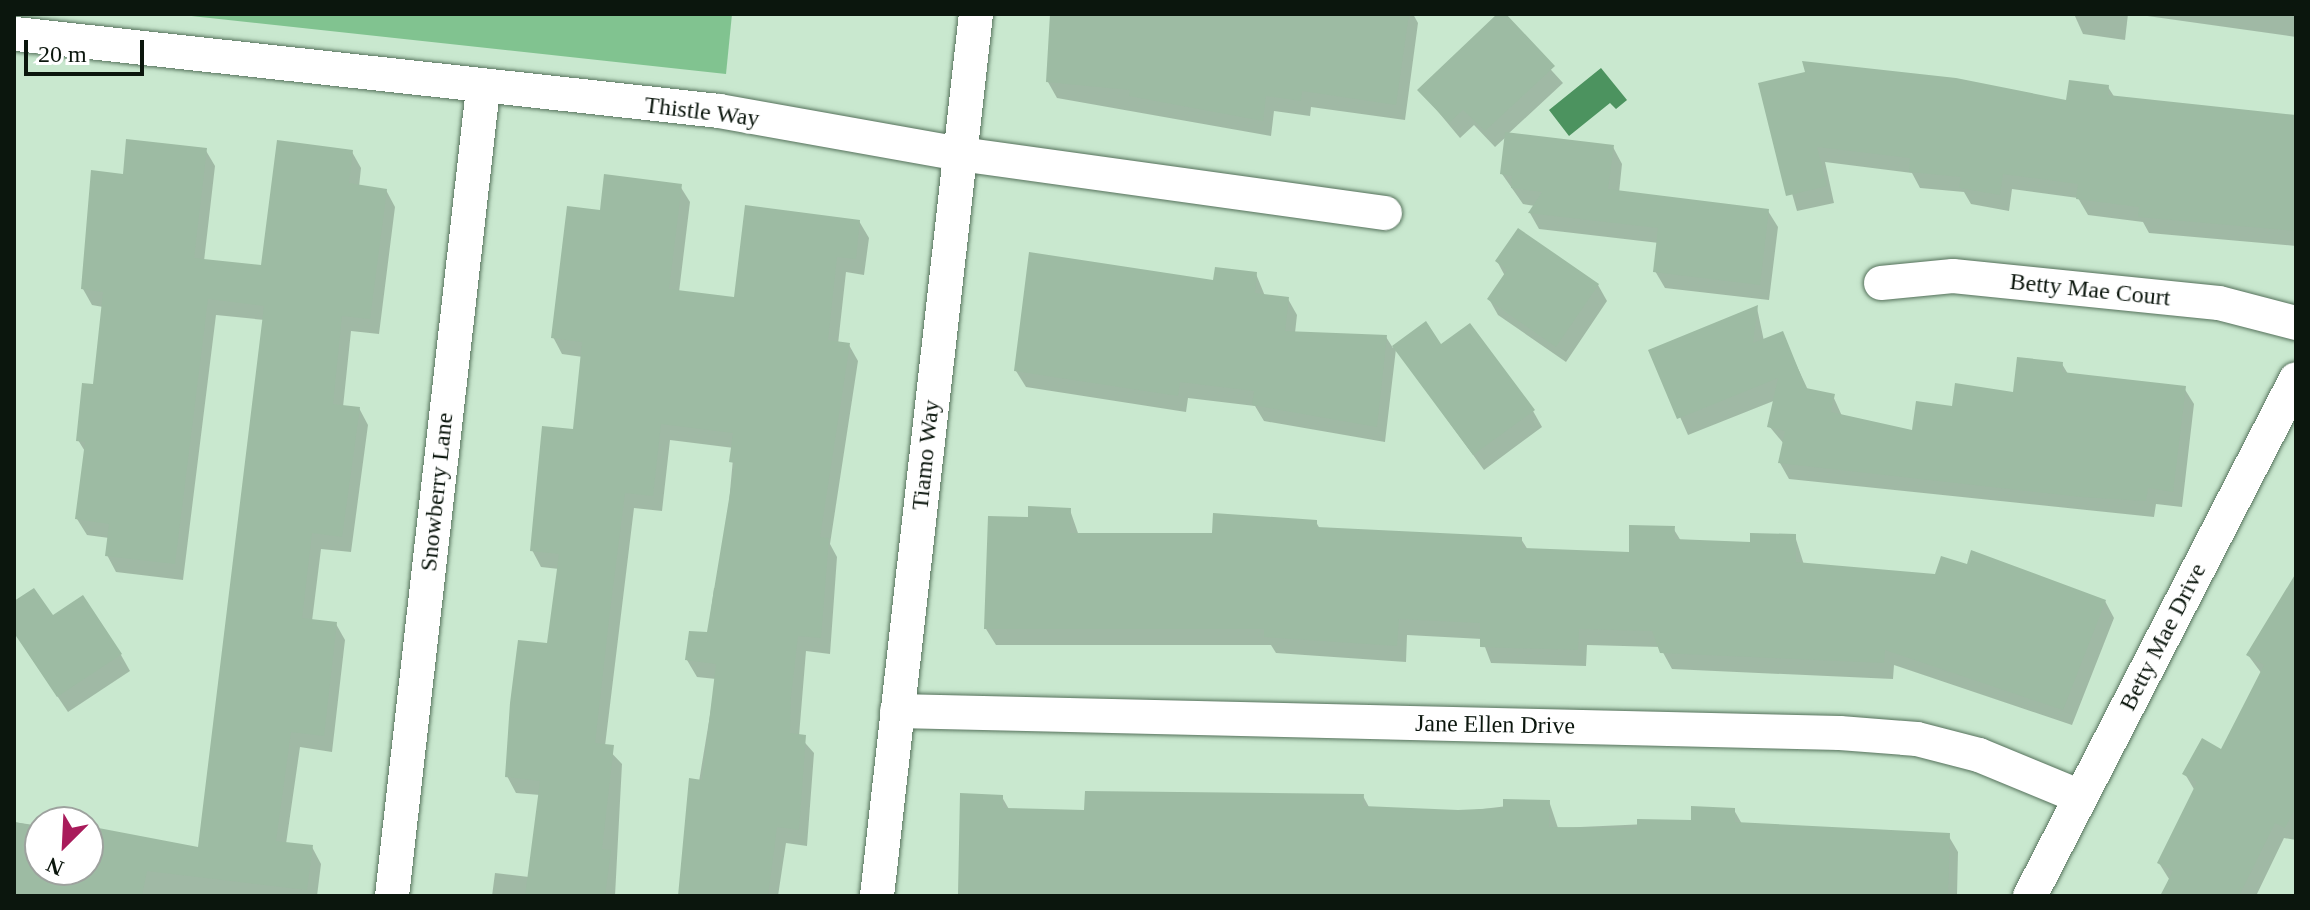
<!DOCTYPE html>
<html>
<head>
<meta charset="utf-8">
<style>
	body { margin:0 }
	#map { position:relative; width:2310px; height:910px; overflow:hidden; background:#c9e8cf; font-family:"Times New Roman",serif }
	div>[style] { position:absolute }
	.green>* { inset:0; background:#81c390 }
	.water>* { inset:0; background:#4c935f }
	.shadow>* { inset:0; background:#0003 }
	.building>* { inset:0; background:#9dbba3 }
	.roads { filter:drop-shadow(0 0 2px #55715b) drop-shadow(0 0 2px #55715b) }
	.street>* { height:34px; margin:-17px; padding:0 17px; transform-origin:17px; border-radius:17px; background:#fff }
	span { translate:-50% -50%; white-space:nowrap; text-align:center; line-height:1.15; -webkit-text-stroke:7px #fff; paint-order:stroke }
	.street-label { font-size:24px; color:#0b160d }
	.frame { position:absolute; inset:0; border:16px solid #0b160d; pointer-events:none }
	.north { position:absolute; left:24px; top:806px; width:80px; height:80px; box-sizing:border-box; background:#fff; border:2px solid #9da29e; border-radius:50%; rotate:204deg; font-size:22px; font-weight:700; line-height:32px; text-align:center; color:#0b160d }
	.north::after { content:''; display:block; margin:auto; width:28px; height:36px; background:#a91c5b; clip-path:polygon(50% 0,100% 100%,50% 72%,0 100%) }
	.scale { position:absolute; left:24px; top:40px; width:120px; height:36px; box-sizing:border-box; border:4px solid #0b160d; border-top:0; padding-left:10px; font-size:24px; line-height:28px; white-space:nowrap; color:#0b160d; -webkit-text-stroke:6px #fff; paint-order:stroke }
</style>
</head>
<body>
<div id="map">
	<div class="green">
		<div style="clip-path:polygon(173px 14px,732px 14px,726px 74px)"></div>
	</div>
	<div class="water">
		<div style="clip-path:polygon(1601px 68px,1627px 100px,1616px 109px,1610px 103px,1569px 136px,1549px 110px)"></div>
	</div>
	<div class="shadow">
		<div style="clip-path:polygon(1052px 14px,1413px 14px,1418px 23px,1405px 120px,1311px 107px,1310px 116px,1274px 111px,1271px 136px,1057px 98px,1048px 82px)"></div>
		<div style="clip-path:polygon(1500px 14px,1563px 83px,1508px 134px,1613px 147px,1622px 164px,1619px 193px,1768px 211px,1778px 227px,1769px 300px,1665px 288px,1655px 271px,1659px 243px,1539px 229px,1530px 213px,1535px 206px,1523px 204px,1502px 174px,1507px 136px,1495px 147px,1474px 125px,1460px 138px,1420px 90px)"></div>
		<div style="clip-path:polygon(2074px 14px,2128px 14px,2125px 40px,2083px 34px)"></div>
		<div style="clip-path:polygon(2133px 14px,2296px 14px,2296px 37px)"></div>
		<div style="clip-path:polygon(1761px 84px,2068px 103px,2108px 87px,2115px 98px,2296px 118px,2296px 246px,2149px 233px,2143px 222px,2088px 215px,2078px 198px,2012px 189px,2009px 211px,1971px 204px,1964px 192px,1920px 188px,1912px 173px,1825px 162px,1834px 203px,1797px 211px)"></div>
		<div style="clip-path:polygon(205px 149px,215px 166px,204px 261px,262px 267px,352px 152px,361px 168px,359px 187px,386px 190px,395px 207px,379px 334px,351px 331px,343px 407px,359px 408px,368px 425px,351px 552px,321px 549px,312px 621px,336px 624px,345px 640px,332px 752px,300px 747px,286px 844px,312px 847px,321px 864px,317px 896px,14px 896px,14px 822px,40px 826px,40px 870px,88px 870px,88px 833px,199px 849px,265px 320px,216px 315px,183px 580px,116px 572px,107px 555px,109px 538px,87px 535px,77px 519px,86px 453px,78px 440px,94px 386px,103px 307px,92px 305px,83px 289px,125px 176px)"></div>
		<div style="clip-path:polygon(680px 186px,690px 202px,679px 292px,736px 299px,859px 221px,869px 238px,864px 275px,846px 272px,838px 344px,849px 345px,858px 361px,830px 544px,837px 557px,830px 654px,806px 651px,799px 736px,814px 753px,807px 846px,786px 843px,778px 896px,680px 896px,716px 679px,697px 677px,687px 660px,708px 634px,714px 588px,721px 589px,734px 448px,670px 440px,662px 511px,634px 508px,605px 746px,622px 764px,615px 896px,492px 896px,495px 873px,529px 877px,540px 795px,516px 793px,507px 776px,549px 646px,559px 569px,541px 567px,532px 550px,575px 431px,583px 357px,562px 354px,553px 337px,601px 213px)"></div>
		<div style="clip-path:polygon(1497px 261px,1598px 285px,1607px 301px,1566px 362px,1498px 315px,1489px 299px,1505px 276px)"></div>
		<div style="clip-path:polygon(1256px 274px,1265px 296px,1288px 299px,1297px 315px,1295px 333px,1386px 337px,1393px 348px,1425px 324px,1441px 346px,1533px 411px,1542px 427px,1484px 470px,1396px 349px,1385px 442px,1264px 421px,1255px 406px,1188px 398px,1186px 412px,1026px 387px,1016px 371px,1215px 282px)"></div>
		<div style="clip-path:polygon(1757px 308px,1764px 341px,1782px 334px,1808px 390px,1833px 396px,1842px 416px,1914px 433px,1954px 409px,2015px 394px,2062px 364px,2068px 374px,2184px 388px,2194px 404px,2182px 507px,2156px 504px,2154px 517px,1789px 479px,1780px 463px,1784px 444px,1769px 426px,1776px 400px,1688px 435px,1651px 351px)"></div>
		<div style="clip-path:polygon(1070px 510px,1079px 536px,1175px 538px,1316px 522px,1320px 529px,1521px 539px,1528px 550px,1630px 554px,1673px 528px,1681px 541px,1752px 544px,1795px 536px,1804px 565px,2105px 601px,2114px 618px,2072px 725px,1894px 665px,1893px 679px,1672px 669px,1660px 647px,1587px 645px,1586px 666px,1491px 663px,1482px 639px,1407px 635px,1406px 662px,1276px 653px,1271px 645px,996px 645px,986px 629px,1029px 519px)"></div>
		<div style="clip-path:polygon(2296px 579px,2296px 840px,2284px 838px,2256px 896px,2162px 896px,2169px 879px,2159px 863px,2195px 791px,2185px 774px,2222px 752px,2262px 674px,2248px 655px)"></div>
		<div style="clip-path:polygon(14px 603px,121px 655px,130px 671px,68px 712px,14px 632px)"></div>
		<div style="clip-path:polygon(1363px 796px,1370px 809px,1458px 812px,1549px 801px,1558px 828px,1692px 822px,1734px 810px,1742px 824px,1948px 835px,1958px 852px,1957px 896px,960px 893px,1002px 797px,1010px 811px,1086px 812px)"></div>
	</div>
	<div class="building">
		<div style="clip-path:polygon(1050px 14px,1409px 14px,1396px 105px,1302px 91px,1301px 101px,1266px 96px,1263px 121px,1129px 96px,1130px 90px,1046px 82px)"></div>
		<div style="clip-path:polygon(1497px 14px,1506px 14px,1555px 66px,1485px 131px,1463px 110px,1449px 123px,1417px 90px)"></div>
		<div style="clip-path:polygon(1802px 61px,1956px 78px,2066px 100px,2069px 80px,2109px 85px,2108px 95px,2296px 115px,2296px 231px,2138px 217px,2139px 207px,2076px 199px,2078px 184px,2003px 174px,2000px 195px,1959px 188px,1961px 177px,1909px 172px,1910px 158px,1817px 147px,1827px 186px,1786px 196px,1758px 83px,1805px 72px)"></div>
		<div style="clip-path:polygon(1505px 132px,1614px 145px,1608px 189px,1769px 209px,1760px 285px,1653px 272px,1658px 228px,1528px 213px,1542px 192px,1511px 188px,1512px 176px,1500px 174px)"></div>
		<div style="clip-path:polygon(126px 139px,207px 148px,194px 258px,261px 265px,277px 140px,353px 150px,349px 183px,387px 189px,370px 319px,342px 316px,333px 404px,360px 407px,342px 537px,312px 533px,302px 618px,337px 622px,324px 736px,291px 732px,276px 841px,313px 845px,307px 890px,147px 871px,142px 896px,14px 896px,14px 822px,40px 827px,40px 870px,88px 870px,88px 826px,198px 847px,264px 306px,208px 299px,175px 564px,105px 556px,109px 524px,75px 519px,85px 442px,76px 441px,82px 383px,93px 384px,103px 292px,81px 289px,91px 170px,123px 174px)"></div>
		<div style="clip-path:polygon(604px 174px,682px 184px,669px 289px,734px 297px,745px 205px,860px 220px,856px 259px,837px 257px,828px 340px,850px 343px,820px 537px,829px 538px,821px 638px,798px 636px,791px 696px,790px 733px,806px 735px,799px 830px,777px 827px,768px 896px,678px 896px,689px 778px,702px 780px,716px 664px,685px 660px,689px 631px,707px 632px,735px 463px,729px 462px,733px 433px,661px 424px,653px 496px,625px 493px,610px 611px,595px 743px,614px 745px,602px 849px,611px 850px,605px 896px,525px 896px,540px 781px,505px 777px,510px 703px,518px 640px,547px 643px,559px 554px,530px 551px,542px 426px,573px 429px,582px 342px,551px 338px,567px 206px,600px 210px)"></div>
		<div style="clip-path:polygon(1518px 228px,1599px 284px,1556px 347px,1487px 299px,1507px 270px,1495px 261px)"></div>
		<div style="clip-path:polygon(1029px 252px,1213px 280px,1215px 267px,1257px 272px,1255px 293px,1289px 297px,1285px 331px,1387px 335px,1377px 427px,1252px 405px,1254px 391px,1180px 382px,1178px 396px,1014px 371px)"></div>
		<div style="clip-path:polygon(1758px 305px,1753px 343px,1783px 331px,1806px 388px,1835px 394px,1831px 412px,1912px 430px,1916px 401px,1952px 406px,1955px 383px,2013px 392px,2017px 357px,2063px 362px,2062px 372px,2186px 386px,2173px 492px,2148px 488px,2146px 501px,2081px 497px,1778px 463px,1785px 431px,1767px 427px,1778px 378px,1677px 419px,1648px 350px)"></div>
		<div style="clip-path:polygon(1426px 321px,1441px 344px,1470px 323px,1535px 410px,1473px 455px,1392px 346px)"></div>
		<div style="clip-path:polygon(1028px 506px,1071px 508px,1070px 533px,1212px 533px,1213px 513px,1317px 520px,1317px 527px,1522px 537px,1522px 548px,1629px 552px,1629px 525px,1675px 526px,1674px 539px,1750px 542px,1750px 533px,1796px 534px,1796px 562px,1935px 574px,1941px 556px,1967px 564px,1971px 550px,2106px 600px,2063px 710px,1885px 650px,1884px 663px,1660px 653px,1652px 631px,1579px 629px,1578px 650px,1480px 647px,1480px 623px,1399px 619px,1397px 646px,1264px 637px,1264px 629px,984px 629px,988px 516px,1028px 517px)"></div>
		<div style="clip-path:polygon(2296px 573px,2296px 807px,2285px 828px,2275px 823px,2239px 896px,2160px 896px,2173px 871px,2157px 863px,2197px 782px,2182px 774px,2202px 738px,2221px 749px,2264px 665px,2246px 655px)"></div>
		<div style="clip-path:polygon(34px 588px,53px 615px,83px 595px,122px 654px,57px 697px,14px 633px,14px 601px)"></div>
		<div style="clip-path:polygon(1085px 791px,1364px 794px,1363px 806px,1458px 810px,1503px 808px,1503px 799px,1550px 800px,1549px 827px,1637px 828px,1637px 819px,1691px 820px,1691px 806px,1735px 808px,1735px 822px,1950px 833px,1948px 896px,958px 894px,960px 793px,1003px 795px,1003px 808px,1084px 810px)"></div>
	</div>
	<div class="roads">
		<div class="street">
			<div style="left:16px;top:34px;width:707px;rotate:6.25deg"></div>
			<div style="left:719px;top:111px;width:245px;rotate:10.1deg"></div>
			<div style="left:960px;top:154px;width:429px;rotate:7.9deg"></div>
			<div style="left:1881px;top:283px;width:72px;rotate:-5.6deg"></div>
			<div style="left:1953px;top:276px;width:267px;rotate:5.8deg"></div>
			<div style="left:2219px;top:303px;width:80px;rotate:14.6deg"></div>
			<div style="left:897px;top:711px;width:943px;rotate:1.34deg"></div>
			<div style="left:1840px;top:733px;width:77px;rotate:4.5deg"></div>
			<div style="left:1917px;top:739px;width:64px;rotate:14.5deg"></div>
			<div style="left:1979px;top:755px;width:110px;rotate:22.4deg"></div>
			<div style="left:392px;top:896px;width:813px;rotate:-83.57deg"></div>
			<div style="left:877px;top:896px;width:888px;rotate:-83.6deg"></div>
			<div style="left:2030px;top:896px;width:581px;rotate:-62.77deg"></div>
		</div>
	</div>
	<div class="street-label">
		<span style="left:702px;top:112px;rotate:7deg">Thistle Way</span>
		<span style="left:2090px;top:290px;rotate:6deg">Betty Mae Court</span>
		<span style="left:926px;top:455px;rotate:-84deg">Tiamo Way</span>
		<span style="left:437px;top:492px;rotate:-84deg">Snowberry Lane</span>
		<span style="left:2163px;top:637px;rotate:-63deg">Betty Mae Drive</span>
		<span style="left:1495px;top:725px;rotate:1deg">Jane Ellen Drive</span>
	</div>
	<div class="frame"></div>
	<div class="north">N</div>
	<div class="scale">20 m</div>
</div>
</body>
</html>
